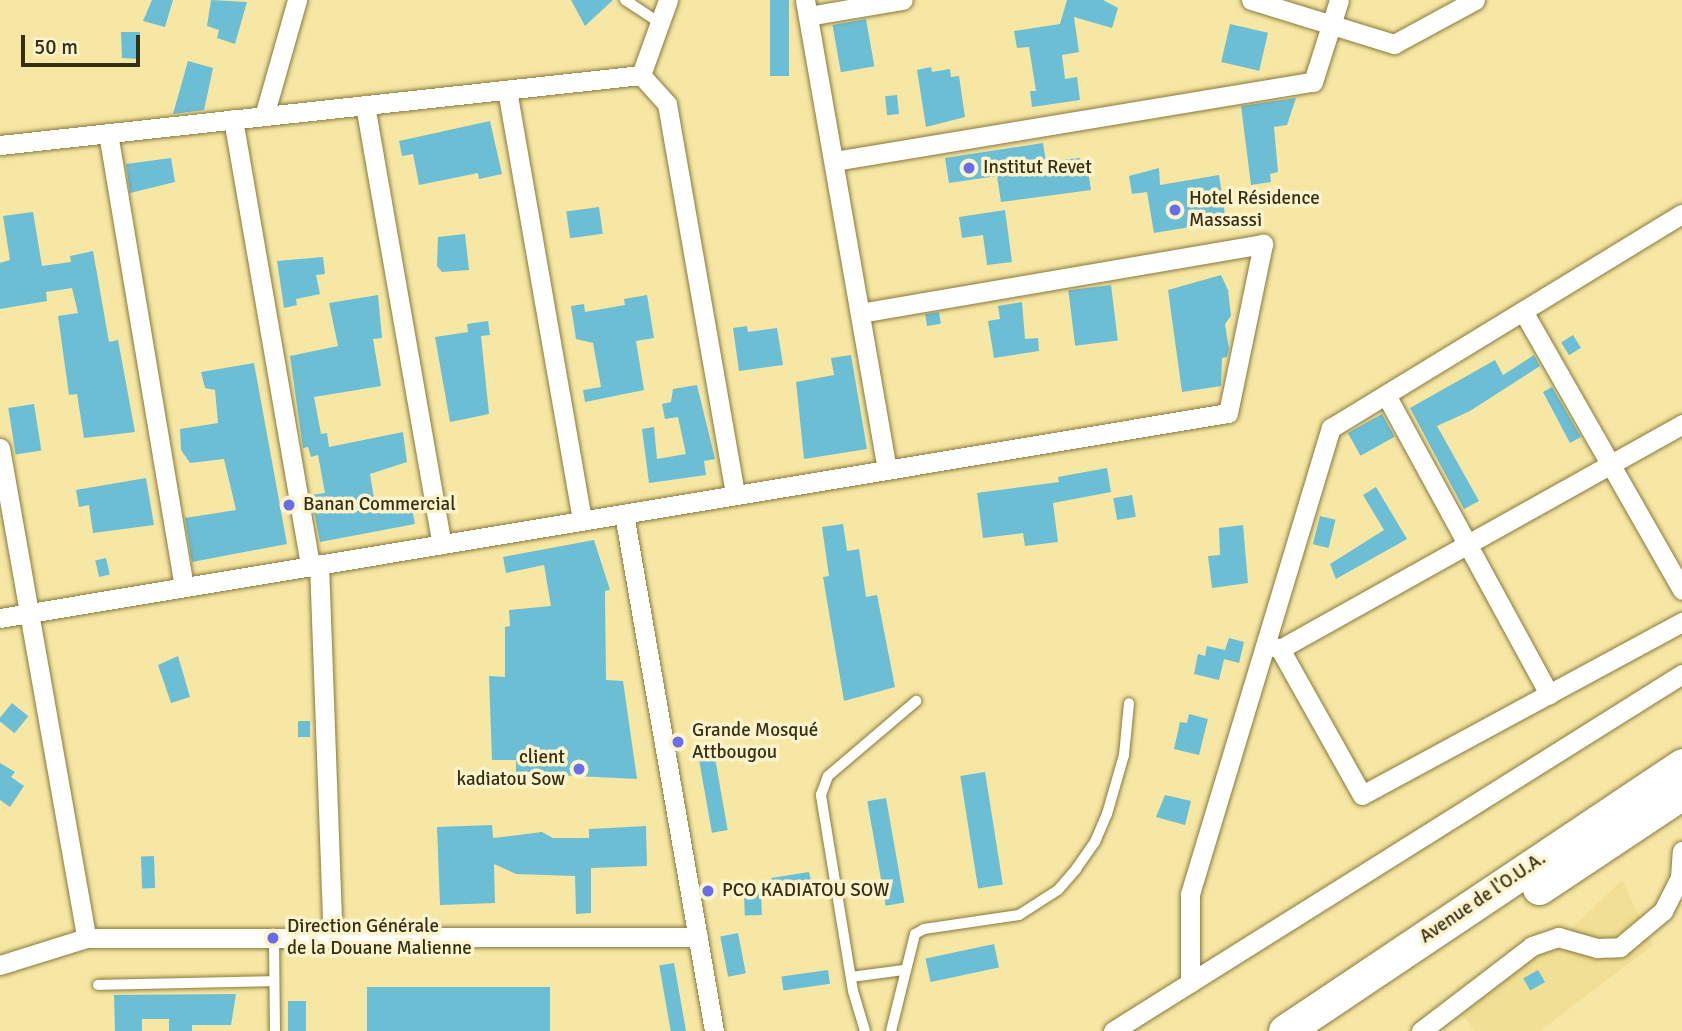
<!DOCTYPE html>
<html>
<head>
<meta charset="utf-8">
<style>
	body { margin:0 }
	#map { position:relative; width:1682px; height:1031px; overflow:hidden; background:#f6e7a5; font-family:Signika,sans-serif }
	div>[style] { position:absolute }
	.built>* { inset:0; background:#f0df94 }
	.building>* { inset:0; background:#6cbed4; transform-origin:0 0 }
	.roads { filter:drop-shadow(0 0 2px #887a3b) drop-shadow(0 0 2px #887a3b) }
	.lane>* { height:10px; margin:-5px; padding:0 5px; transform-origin:5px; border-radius:5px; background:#fff }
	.street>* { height:19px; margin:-9.5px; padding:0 9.5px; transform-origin:9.5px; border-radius:9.5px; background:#fff }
	.highway>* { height:33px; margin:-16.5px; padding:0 16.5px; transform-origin:16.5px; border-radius:16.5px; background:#fff }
	.dots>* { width:19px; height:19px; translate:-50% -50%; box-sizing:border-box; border:4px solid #fdf4ce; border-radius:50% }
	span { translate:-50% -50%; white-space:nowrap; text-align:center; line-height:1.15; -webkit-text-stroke:7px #fdf4ce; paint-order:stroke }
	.poi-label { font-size:19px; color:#363015 }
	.left { translate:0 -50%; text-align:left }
	.right { translate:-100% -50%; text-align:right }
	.street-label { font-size:19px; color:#363015 }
	.scale { position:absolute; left:21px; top:35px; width:119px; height:32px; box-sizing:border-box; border:4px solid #363015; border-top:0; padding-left:9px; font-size:21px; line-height:24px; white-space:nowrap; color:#363015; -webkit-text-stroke:5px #fdf4ce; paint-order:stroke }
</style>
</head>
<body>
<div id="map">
	<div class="built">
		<div style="clip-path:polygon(1622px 880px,1653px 945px,1540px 1031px,1475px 1031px,1451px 1000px,1557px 942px)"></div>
	</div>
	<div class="building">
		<div style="clip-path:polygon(152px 0,173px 0,165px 27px,143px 21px)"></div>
		<div style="clip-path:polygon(211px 0,247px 2px,235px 44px,217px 38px,219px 30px,207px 26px)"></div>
		<div style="clip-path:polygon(571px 0,613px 0,585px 26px)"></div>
		<div style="left:770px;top:0;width:19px;height:76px"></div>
		<div style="clip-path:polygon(1067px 0,1103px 0,1118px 8px,1112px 28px,1074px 17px,1079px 52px,1062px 55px,1065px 79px,1077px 77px,1080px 100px,1032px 107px,1030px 91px,1036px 91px,1029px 47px,1017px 48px,1014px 31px,1060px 24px)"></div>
		<div style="left:866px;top:19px;width:48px;height:34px;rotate:80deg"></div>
		<div style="left:1230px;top:24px;width:39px;height:39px;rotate:13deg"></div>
		<div style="clip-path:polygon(121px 32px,140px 32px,139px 59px,122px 58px)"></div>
		<div style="clip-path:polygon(188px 61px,213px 68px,204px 110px,173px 114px)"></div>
		<div style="clip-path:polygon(931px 67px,932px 72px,950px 69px,951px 77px,959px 76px,965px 117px,926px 127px,917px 70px)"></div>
		<div style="left:897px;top:95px;width:19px;height:12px;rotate:84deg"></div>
		<div style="clip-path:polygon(1296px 98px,1287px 125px,1274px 127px,1278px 172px,1270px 174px,1271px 182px,1251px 185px,1241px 106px)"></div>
		<div style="clip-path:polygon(490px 121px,502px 174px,479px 179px,478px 173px,419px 185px,413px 154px,402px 156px,399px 141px)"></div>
		<div style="clip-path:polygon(1043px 143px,1046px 162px,1080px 158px,1082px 171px,1088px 170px,1091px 190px,1001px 202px,997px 176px,949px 183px,945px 158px)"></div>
		<div style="clip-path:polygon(171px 158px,175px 182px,130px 193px,126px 164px)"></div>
		<div style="clip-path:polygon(1159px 168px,1160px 185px,1219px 175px,1226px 221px,1154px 233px,1147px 192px,1132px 194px,1129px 176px)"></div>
		<div style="left:599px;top:207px;width:27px;height:33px;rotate:82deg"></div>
		<div style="clip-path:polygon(1005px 210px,1012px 262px,987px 265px,983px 235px,962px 238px,959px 217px)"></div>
		<div style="clip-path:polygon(33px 212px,42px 266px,71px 262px,70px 256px,93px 251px,109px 342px,118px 340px,135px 432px,84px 438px,77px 394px,69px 395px,58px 316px,78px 313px,72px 288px,46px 292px,47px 301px,0 309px,0 263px,10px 260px,3px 216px)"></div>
		<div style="clip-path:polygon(465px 234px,469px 270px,442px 272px,437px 266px,438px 237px)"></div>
		<div style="clip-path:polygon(323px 257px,325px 274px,316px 275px,320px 294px,296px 299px,297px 305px,284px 308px,277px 261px)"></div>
		<div style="clip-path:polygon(1221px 275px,1228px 290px,1231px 316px,1225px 324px,1229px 349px,1227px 357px,1222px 358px,1221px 386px,1182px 392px,1168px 290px)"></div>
		<div style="left:1111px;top:285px;width:56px;height:43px;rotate:83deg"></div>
		<div style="clip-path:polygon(378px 295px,382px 338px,373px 339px,381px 386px,314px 397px,321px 434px,327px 433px,329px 447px,403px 432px,407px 462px,370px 474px,375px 505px,410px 499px,415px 524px,320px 542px,311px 495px,325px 493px,318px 455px,311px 457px,308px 447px,303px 448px,290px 356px,338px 346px,329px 303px)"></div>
		<div style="clip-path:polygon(647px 295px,654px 338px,636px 341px,644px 390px,585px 402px,583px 390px,601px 387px,593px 343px,576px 339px,571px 306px,584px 304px,585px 312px,625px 305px,624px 299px)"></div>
		<div style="clip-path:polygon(1022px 302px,1025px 339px,1038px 338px,1039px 351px,994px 358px,988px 321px,1000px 319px,998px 306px)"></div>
		<div style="left:939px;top:312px;width:12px;height:14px;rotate:81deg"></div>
		<div style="clip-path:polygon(488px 321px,490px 335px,481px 336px,489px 414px,450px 422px,435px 337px,468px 332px,467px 324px)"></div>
		<div style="clip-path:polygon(747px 326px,748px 332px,777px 328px,783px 365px,739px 371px,733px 328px)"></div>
		<div style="left:1573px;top:335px;width:15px;height:14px;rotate:58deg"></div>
		<div style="clip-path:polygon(851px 355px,867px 449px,804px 459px,796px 382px,834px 375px,831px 358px)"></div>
		<div style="clip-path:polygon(1534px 355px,1540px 366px,1470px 411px,1437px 426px,1479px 501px,1464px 509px,1410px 408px,1495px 360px,1503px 375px)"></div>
		<div style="clip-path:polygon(254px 363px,287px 544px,192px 562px,185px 518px,236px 510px,224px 459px,190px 463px,181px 450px,180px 429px,218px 423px,215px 390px,205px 388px,201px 372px)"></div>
		<div style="clip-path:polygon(697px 385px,715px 459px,704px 461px,706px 475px,649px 483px,642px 429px,654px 427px,657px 459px,686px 454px,678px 417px,665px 419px,662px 404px,671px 402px,673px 389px)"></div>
		<div style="clip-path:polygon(1552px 387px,1581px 437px,1570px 443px,1543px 392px)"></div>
		<div style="left:34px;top:404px;width:47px;height:26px;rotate:81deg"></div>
		<div style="left:1382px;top:414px;width:26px;height:39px;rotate:61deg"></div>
		<div style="clip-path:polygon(1107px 468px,1111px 492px,1053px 503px,1058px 542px,1025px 546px,1023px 533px,983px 538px,977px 493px,1059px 482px,1058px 477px)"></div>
		<div style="clip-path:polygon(146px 478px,154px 525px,93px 533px,89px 505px,79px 507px,76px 490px)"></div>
		<div style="clip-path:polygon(1376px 487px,1407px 539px,1336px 579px,1330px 564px,1384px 530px,1363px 495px)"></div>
		<div style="left:1132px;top:495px;width:22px;height:19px;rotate:80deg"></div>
		<div style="left:1320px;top:516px;width:16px;height:29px;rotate:14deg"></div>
		<div style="clip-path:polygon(843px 524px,847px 551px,859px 549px,866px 597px,877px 595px,895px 687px,844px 701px,823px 577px,829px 576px,822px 527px)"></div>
		<div style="clip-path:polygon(1243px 525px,1248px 583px,1212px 588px,1208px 556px,1220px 555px,1219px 528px)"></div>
		<div style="clip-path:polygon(594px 540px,610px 590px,605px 591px,606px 680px,623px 681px,637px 779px,516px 773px,516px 760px,492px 760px,489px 676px,505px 677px,505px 627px,510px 626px,509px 610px,551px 606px,544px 565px,506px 573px,503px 557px)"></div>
		<div style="left:106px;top:558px;width:17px;height:11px;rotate:77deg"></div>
		<div style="clip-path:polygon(1229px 638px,1244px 642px,1239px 663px,1224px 659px,1219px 680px,1194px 674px,1198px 654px,1205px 656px,1207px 646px,1225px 650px)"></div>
		<div style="clip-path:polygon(178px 656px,190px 697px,171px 703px,158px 665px)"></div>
		<div style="left:12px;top:703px;width:21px;height:22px;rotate:39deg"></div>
		<div style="clip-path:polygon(1189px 714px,1208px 719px,1199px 755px,1174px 749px,1180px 722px,1187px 723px)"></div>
		<div style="left:298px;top:721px;width:12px;height:16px"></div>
		<div style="left:715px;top:758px;width:73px;height:16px;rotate:80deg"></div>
		<div style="clip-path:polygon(0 763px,15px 772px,11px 777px,24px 786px,10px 807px,0 800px)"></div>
		<div style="left:985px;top:772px;width:114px;height:25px;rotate:81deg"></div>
		<div style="clip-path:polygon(1165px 795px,1191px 801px,1185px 825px,1156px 817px)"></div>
		<div style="left:886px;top:798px;width:106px;height:19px;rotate:80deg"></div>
		<div style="clip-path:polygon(492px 825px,493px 838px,542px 832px,553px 838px,589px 838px,589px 829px,646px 826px,647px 866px,591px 868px,591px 913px,576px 914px,575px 876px,516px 874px,494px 864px,495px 903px,440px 905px,437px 827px)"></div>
		<div style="left:154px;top:856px;width:32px;height:13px;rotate:88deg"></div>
		<div style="clip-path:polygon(809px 872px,812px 885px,773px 893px,771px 878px)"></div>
		<div style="left:761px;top:892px;width:23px;height:17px;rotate:88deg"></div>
		<div style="left:738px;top:933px;width:41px;height:18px;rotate:79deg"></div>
		<div style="left:994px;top:944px;width:24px;height:70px;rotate:78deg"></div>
		<div style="left:674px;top:963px;width:69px;height:15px;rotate:80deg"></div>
		<div style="left:828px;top:970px;width:14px;height:47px;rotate:82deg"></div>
		<div style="left:1538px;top:970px;width:14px;height:17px;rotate:60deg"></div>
		<div style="left:367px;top:987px;width:183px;height:44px"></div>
		<div style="clip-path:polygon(236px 994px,231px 1025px,192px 1025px,192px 1031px,169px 1031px,169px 1019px,142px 1019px,142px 1031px,115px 1031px,114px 995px)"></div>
		<div style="left:288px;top:1001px;width:18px;height:30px"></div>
	</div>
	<div class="roads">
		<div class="lane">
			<div style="left:625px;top:0;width:42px;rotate:33.3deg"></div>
			<div style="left:274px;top:938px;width:93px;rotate:89.4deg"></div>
			<div style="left:851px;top:977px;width:53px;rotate:-7.5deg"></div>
			<div style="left:98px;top:985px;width:176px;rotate:-1.3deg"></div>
			<div style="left:865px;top:1031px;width:42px;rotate:-106.7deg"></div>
			<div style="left:853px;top:991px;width:199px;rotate:-99.3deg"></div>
			<div style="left:821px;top:795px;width:20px;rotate:-70deg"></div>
			<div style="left:828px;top:776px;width:116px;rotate:-40.4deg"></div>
			<div style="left:891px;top:1031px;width:100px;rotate:-76.1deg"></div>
			<div style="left:915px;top:934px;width:10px;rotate:-29deg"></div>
			<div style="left:924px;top:929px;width:96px;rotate:-8.4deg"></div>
			<div style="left:1019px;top:915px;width:46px;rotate:-32.7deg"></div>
			<div style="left:1058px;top:890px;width:28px;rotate:-49deg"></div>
			<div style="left:1076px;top:869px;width:33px;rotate:-55deg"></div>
			<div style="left:1095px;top:842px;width:30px;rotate:-67deg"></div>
			<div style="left:1107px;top:814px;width:61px;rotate:-73.9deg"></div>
			<div style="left:1124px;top:755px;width:52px;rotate:-84.5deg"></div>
		</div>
		<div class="street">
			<div style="left:805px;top:0;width:477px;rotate:80.1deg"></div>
			<div style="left:1251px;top:0;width:150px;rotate:17.1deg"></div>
			<div style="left:1394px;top:44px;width:92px;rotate:-28.5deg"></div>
			<div style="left:808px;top:16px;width:96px;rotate:-9.6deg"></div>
			<div style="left:641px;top:75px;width:39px;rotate:48deg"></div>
			<div style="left:667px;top:104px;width:397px;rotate:80.1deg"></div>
			<div style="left:641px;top:75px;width:80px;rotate:-70.2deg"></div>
			<div style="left:507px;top:90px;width:437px;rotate:80.1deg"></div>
			<div style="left:365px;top:105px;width:446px;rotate:80.1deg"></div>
			<div style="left:264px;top:116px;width:121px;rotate:-74.1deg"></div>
			<div style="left:233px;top:119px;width:454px;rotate:80.2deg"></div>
			<div style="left:108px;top:133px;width:460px;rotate:80.5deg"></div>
			<div style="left:0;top:145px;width:645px;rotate:-6.23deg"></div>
			<div style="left:834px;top:161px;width:485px;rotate:-9.4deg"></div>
			<div style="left:1313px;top:82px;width:86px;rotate:-72.4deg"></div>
			<div style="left:1523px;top:311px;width:321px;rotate:60.3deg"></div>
			<div style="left:1386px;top:395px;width:341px;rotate:61.4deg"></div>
			<div style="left:0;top:448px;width:497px;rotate:80deg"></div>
			<div style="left:624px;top:514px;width:525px;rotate:80.12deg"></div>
			<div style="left:319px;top:564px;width:374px;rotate:87.9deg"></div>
			<div style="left:0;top:618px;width:1245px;rotate:-9.48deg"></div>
			<div style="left:1228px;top:413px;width:173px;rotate:-78.3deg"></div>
			<div style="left:1263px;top:244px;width:409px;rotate:170.3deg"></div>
			<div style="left:1266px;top:644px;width:15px;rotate:20deg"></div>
			<div style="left:1280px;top:649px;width:167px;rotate:60.7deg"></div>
			<div style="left:1362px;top:795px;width:364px;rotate:-28.4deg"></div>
			<div style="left:1280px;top:649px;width:461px;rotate:-29.2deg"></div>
			<div style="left:0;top:965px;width:90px;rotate:-17.4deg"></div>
			<div style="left:86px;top:938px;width:612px;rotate:-0.09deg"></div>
			<div style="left:1190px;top:983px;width:89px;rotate:-90deg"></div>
			<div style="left:1190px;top:894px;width:487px;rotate:-73.2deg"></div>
			<div style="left:1331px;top:428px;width:411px;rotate:-31.4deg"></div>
			<div style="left:1113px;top:1031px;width:672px;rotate:-32.1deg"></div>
			<div style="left:1421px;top:1031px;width:140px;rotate:-37.4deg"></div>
			<div style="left:1532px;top:946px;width:28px;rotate:-19deg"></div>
			<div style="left:1558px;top:937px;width:41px;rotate:15.8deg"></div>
			<div style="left:1597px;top:948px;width:23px;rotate:-2deg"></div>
			<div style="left:1620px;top:947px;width:56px;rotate:-39.9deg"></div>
			<div style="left:1663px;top:911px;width:38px;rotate:-63deg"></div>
			<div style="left:1680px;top:877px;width:26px;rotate:-86deg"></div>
		</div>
		<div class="highway">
			<div style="left:1539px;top:888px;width:172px;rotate:-33.6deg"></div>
			<div style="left:1285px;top:1031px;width:478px;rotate:-33.8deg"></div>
		</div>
	</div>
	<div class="dots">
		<div style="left:969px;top:168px;background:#676ee7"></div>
		<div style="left:1175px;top:210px;background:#676ee7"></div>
		<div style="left:289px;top:505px;background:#676ee7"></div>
		<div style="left:678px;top:742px;background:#676ee7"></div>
		<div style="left:579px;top:769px;background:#676ee7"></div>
		<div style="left:708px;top:891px;background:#676ee7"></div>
		<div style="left:273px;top:938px;background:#676ee7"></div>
	</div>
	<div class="poi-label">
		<span class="left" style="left:983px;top:168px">Institut Revet</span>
		<span class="left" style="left:1189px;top:210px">Hotel Résidence<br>Massassi</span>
		<span class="left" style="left:303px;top:505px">Banan Commercial</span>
		<span class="left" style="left:692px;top:742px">Grande Mosqué<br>Attbougou</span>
		<span class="right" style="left:565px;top:769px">client<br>kadiatou Sow</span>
		<span class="left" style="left:722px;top:891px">PCO KADIATOU SOW</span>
		<span class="left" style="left:287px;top:938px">Direction Générale<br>de la Douane Malienne</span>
	</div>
	<div class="street-label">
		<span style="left:1483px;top:898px;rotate:-34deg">Avenue de l'O.U.A.</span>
	</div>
	<div class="scale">50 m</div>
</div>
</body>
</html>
